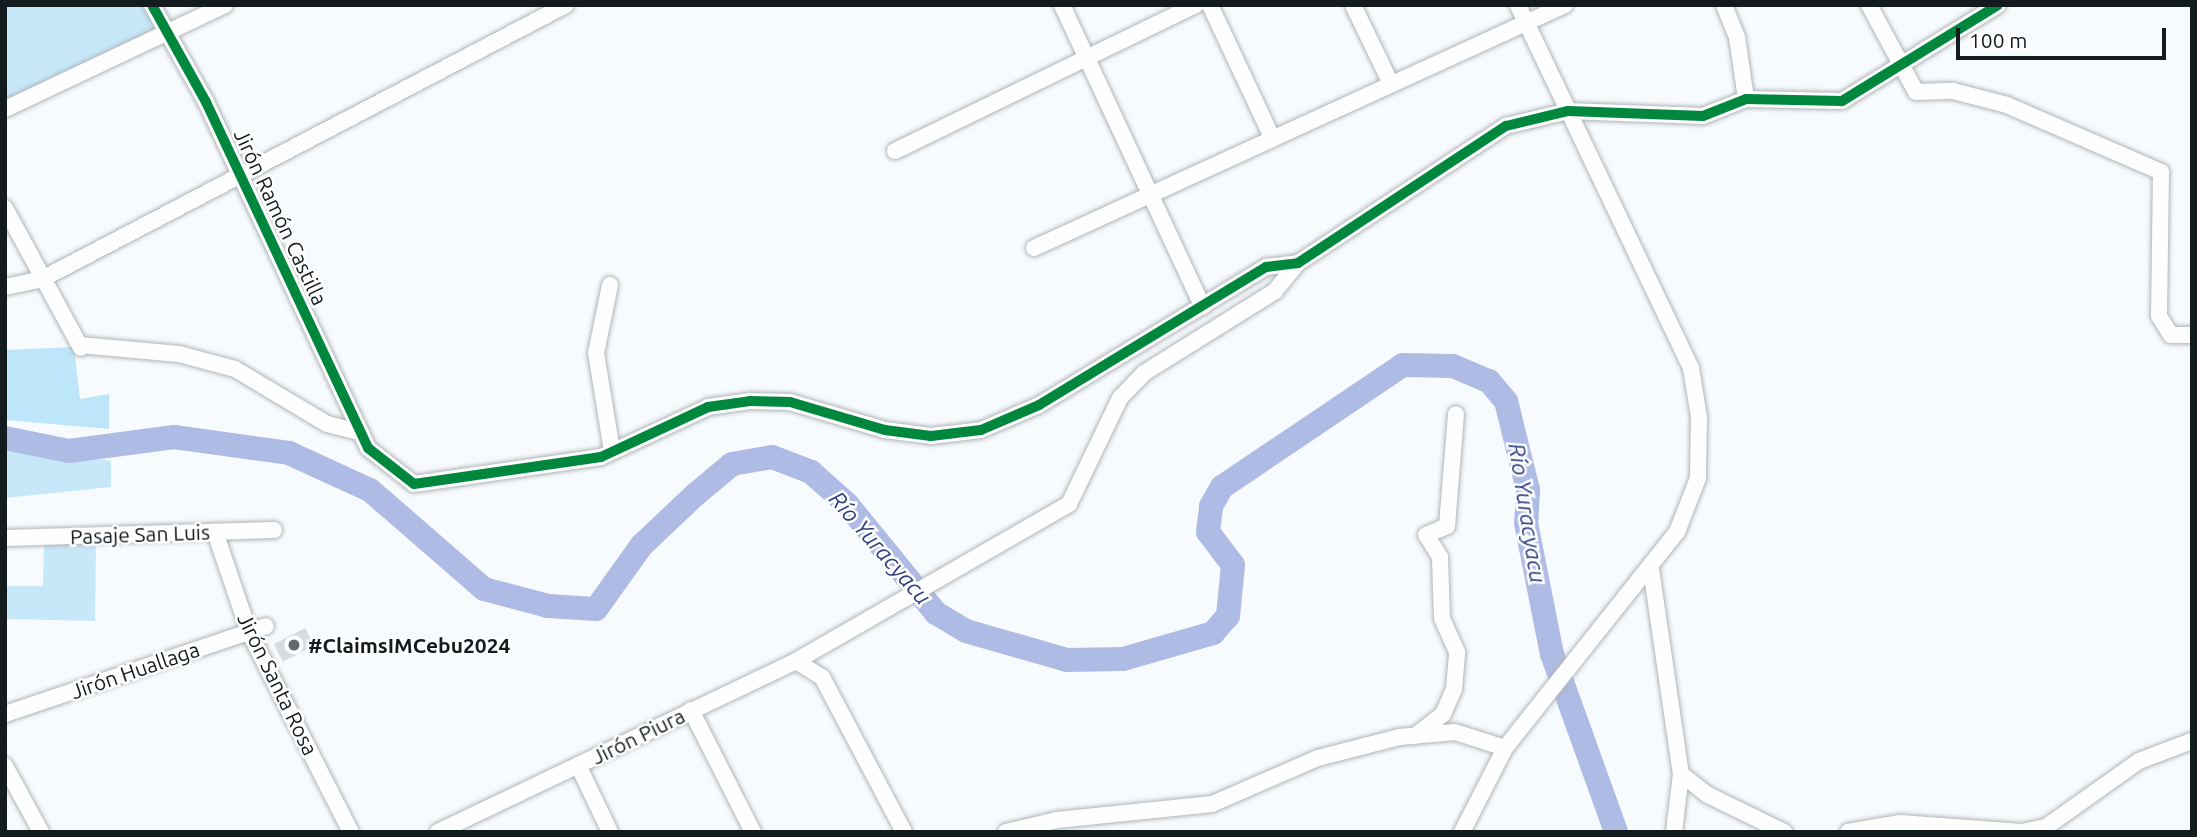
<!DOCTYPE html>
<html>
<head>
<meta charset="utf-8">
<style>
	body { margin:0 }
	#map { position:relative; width:2197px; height:837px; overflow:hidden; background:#f8fbfd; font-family:Ubuntu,sans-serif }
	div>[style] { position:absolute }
	.green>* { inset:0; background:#c6e8f9 }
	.forest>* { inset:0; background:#bee6fa }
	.river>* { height:24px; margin:-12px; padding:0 12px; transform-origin:12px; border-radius:12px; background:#aebbe4 }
	.building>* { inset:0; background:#d7dddf; transform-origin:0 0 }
	.roads { filter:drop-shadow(0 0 2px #b0b5b8) drop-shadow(0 0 2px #b0b5b8) }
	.street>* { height:16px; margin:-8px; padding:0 8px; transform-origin:8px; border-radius:8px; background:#fefeff }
	.cycleway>* { height:10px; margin:-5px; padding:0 5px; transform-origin:5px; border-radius:5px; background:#00873e }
	.dots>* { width:19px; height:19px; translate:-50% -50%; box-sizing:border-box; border:4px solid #fff; border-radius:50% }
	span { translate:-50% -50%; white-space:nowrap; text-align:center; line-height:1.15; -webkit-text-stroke:5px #fff; paint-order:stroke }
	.street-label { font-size:21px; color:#131b1f }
	.poi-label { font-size:21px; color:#131b1f; font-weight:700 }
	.left { translate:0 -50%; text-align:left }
	.water-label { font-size:23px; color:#2d3d81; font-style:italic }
	.frame { position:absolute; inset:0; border:7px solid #131b1f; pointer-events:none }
	.scale { position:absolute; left:1956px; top:28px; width:210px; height:32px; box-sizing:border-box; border:4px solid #131b1f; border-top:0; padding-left:9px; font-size:21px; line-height:24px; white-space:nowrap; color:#131b1f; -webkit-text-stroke:5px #fff; paint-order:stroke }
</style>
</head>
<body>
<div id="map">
	<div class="green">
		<div style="clip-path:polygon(5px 5px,151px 5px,168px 32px,5px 109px)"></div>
		<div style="clip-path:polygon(5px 445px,111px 461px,111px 487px,5px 498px)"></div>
		<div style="clip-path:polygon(96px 543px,95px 621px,5px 619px,5px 586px,43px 586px,44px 545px)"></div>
	</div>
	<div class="forest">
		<div style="clip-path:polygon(74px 347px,80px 399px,109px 394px,109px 429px,5px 420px,5px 350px)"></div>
	</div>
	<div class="river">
		<div style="left:5px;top:438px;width:65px;rotate:11.5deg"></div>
		<div style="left:69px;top:451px;width:106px;rotate:-7.6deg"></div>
		<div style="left:174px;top:437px;width:116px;rotate:7.9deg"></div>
		<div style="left:289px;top:453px;width:89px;rotate:24.6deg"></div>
		<div style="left:370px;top:490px;width:151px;rotate:41deg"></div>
		<div style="left:484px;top:589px;width:66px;rotate:14.9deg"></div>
		<div style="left:548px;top:606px;width:48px;rotate:3.6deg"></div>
		<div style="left:596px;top:609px;width:79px;rotate:-54.3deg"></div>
		<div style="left:642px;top:545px;width:74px;rotate:-43.4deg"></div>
		<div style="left:696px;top:494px;width:47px;rotate:-39.8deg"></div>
		<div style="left:732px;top:464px;width:41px;rotate:-9.9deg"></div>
		<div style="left:772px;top:457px;width:42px;rotate:21deg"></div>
		<div style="left:811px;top:472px;width:48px;rotate:41.6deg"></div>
		<div style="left:847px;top:504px;width:141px;rotate:50.8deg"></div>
		<div style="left:936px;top:613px;width:35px;rotate:31deg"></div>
		<div style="left:966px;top:631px;width:105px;rotate:16deg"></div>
		<div style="left:1067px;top:660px;width:56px;rotate:-1deg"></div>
		<div style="left:1123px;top:659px;width:94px;rotate:-16.1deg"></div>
		<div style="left:1213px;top:633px;width:23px;rotate:-49deg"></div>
		<div style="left:1228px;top:616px;width:51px;rotate:-84.4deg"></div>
		<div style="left:1233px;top:565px;width:41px;rotate:-127.1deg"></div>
		<div style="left:1208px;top:532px;width:26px;rotate:-83deg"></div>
		<div style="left:1211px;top:506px;width:22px;rotate:-60deg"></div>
		<div style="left:1222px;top:487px;width:218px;rotate:-34deg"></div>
		<div style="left:1403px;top:365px;width:50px;rotate:1.1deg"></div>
		<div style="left:1453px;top:366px;width:39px;rotate:23deg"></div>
		<div style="left:1489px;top:381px;width:26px;rotate:50deg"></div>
		<div style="left:1506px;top:401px;width:92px;rotate:76.1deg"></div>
		<div style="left:1528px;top:490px;width:33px;rotate:93deg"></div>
		<div style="left:1526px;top:523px;width:134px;rotate:78.8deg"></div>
		<div style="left:1552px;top:654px;width:189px;rotate:70.2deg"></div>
	</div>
	<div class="building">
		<div style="left:305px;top:628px;width:20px;height:35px;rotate:63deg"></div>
	</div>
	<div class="roads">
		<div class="street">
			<div style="left:152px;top:5px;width:111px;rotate:60.9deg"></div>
			<div style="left:206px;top:102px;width:382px;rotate:64.9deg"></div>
			<div style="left:368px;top:448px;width:58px;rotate:38deg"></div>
			<div style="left:414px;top:484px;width:189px;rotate:-8.2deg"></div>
			<div style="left:601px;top:457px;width:118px;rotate:-25deg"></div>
			<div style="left:708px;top:407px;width:42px;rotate:-8.1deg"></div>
			<div style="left:750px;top:401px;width:40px;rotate:1.4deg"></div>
			<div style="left:790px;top:402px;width:99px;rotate:16.4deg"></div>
			<div style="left:885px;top:430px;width:46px;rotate:7.4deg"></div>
			<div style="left:931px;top:436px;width:50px;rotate:-6.8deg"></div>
			<div style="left:981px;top:430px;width:63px;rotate:-23.3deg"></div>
			<div style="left:1039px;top:405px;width:266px;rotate:-31.3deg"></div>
			<div style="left:1266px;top:267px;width:32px;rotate:-7deg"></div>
			<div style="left:1298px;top:263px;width:249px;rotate:-33.4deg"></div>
			<div style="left:1506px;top:126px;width:64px;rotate:-13.6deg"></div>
			<div style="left:1568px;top:111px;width:135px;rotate:2.1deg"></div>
			<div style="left:1703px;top:116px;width:46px;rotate:-21.6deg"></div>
			<div style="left:1746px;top:99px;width:96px;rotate:1.2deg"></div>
			<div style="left:1842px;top:101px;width:183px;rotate:-31.6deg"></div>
			<div style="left:1062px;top:5px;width:333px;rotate:65deg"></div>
			<div style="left:1210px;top:5px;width:144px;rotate:64.9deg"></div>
			<div style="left:1353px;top:5px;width:85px;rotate:64.3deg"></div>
			<div style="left:1724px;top:5px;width:35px;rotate:68deg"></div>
			<div style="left:1737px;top:37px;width:63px;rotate:81.7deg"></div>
			<div style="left:1869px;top:5px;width:99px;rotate:61.6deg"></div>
			<div style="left:1916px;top:92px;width:37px;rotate:-2deg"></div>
			<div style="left:1953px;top:91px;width:56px;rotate:14.5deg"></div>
			<div style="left:2007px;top:105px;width:168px;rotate:23.5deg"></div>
			<div style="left:2161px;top:172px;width:144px;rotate:90.8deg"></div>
			<div style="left:2159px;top:316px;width:22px;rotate:58deg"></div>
			<div style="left:2171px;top:335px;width:21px"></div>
			<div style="left:5px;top:109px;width:243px;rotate:-25.3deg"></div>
			<div style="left:895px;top:151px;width:335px;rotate:-25.9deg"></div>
			<div style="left:5px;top:208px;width:159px;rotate:61.5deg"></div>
			<div style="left:1034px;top:248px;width:584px;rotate:-24.59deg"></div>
			<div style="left:610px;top:285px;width:69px;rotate:101.6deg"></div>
			<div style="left:596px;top:353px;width:99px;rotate:80.7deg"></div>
			<div style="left:5px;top:287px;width:38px;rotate:-12deg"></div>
			<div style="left:42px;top:279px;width:591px;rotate:-27.61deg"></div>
			<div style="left:80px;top:345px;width:99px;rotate:5.2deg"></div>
			<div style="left:179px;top:354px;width:58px;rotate:15deg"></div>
			<div style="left:235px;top:369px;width:107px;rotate:30.9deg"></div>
			<div style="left:327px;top:424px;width:34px;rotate:14deg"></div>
			<div style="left:215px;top:532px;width:106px;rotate:71.2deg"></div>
			<div style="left:249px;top:632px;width:225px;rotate:63deg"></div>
			<div style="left:5px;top:538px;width:269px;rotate:-1.7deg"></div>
			<div style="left:1651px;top:569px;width:207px;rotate:81.7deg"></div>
			<div style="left:1681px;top:774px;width:58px;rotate:96.9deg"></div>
			<div style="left:796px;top:661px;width:31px;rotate:32deg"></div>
			<div style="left:822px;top:677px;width:175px;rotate:62.1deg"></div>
			<div style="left:691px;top:710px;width:137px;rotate:63.1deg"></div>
			<div style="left:5px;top:714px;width:275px;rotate:-18.6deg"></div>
			<div style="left:1415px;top:736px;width:36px;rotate:-38deg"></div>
			<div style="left:1443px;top:714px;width:27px;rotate:-66deg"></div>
			<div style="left:1454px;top:689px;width:37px;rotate:-85deg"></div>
			<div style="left:1457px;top:652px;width:37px;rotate:-114deg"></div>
			<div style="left:1442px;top:618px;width:61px;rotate:-91.9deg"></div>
			<div style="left:1440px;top:557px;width:26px;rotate:-122deg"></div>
			<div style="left:1426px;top:535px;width:23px;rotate:-23deg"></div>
			<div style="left:1447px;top:526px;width:112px;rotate:-85.4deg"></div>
			<div style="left:578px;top:765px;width:74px;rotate:64.5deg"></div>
			<div style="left:5px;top:766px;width:75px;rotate:61.4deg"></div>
			<div style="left:1681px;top:774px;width:34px;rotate:38deg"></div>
			<div style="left:1708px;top:795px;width:85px;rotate:26deg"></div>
			<div style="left:438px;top:832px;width:397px;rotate:-25.5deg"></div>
			<div style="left:796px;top:661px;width:315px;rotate:-29.9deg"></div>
			<div style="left:1069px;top:504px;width:118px;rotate:-64.3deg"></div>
			<div style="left:1120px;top:398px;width:35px;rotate:-46deg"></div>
			<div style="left:1144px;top:373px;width:155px;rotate:-32deg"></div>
			<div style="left:1275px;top:291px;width:36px;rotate:-51deg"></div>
			<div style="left:1006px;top:832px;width:52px;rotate:-13.2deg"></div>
			<div style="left:1057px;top:820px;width:156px;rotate:-5.9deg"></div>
			<div style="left:1212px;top:804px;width:116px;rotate:-23.5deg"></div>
			<div style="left:1318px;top:758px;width:85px;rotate:-14.4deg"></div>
			<div style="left:1400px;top:737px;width:55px;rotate:-5.2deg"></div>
			<div style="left:1455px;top:732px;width:52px;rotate:17.7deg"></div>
			<div style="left:1462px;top:832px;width:94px;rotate:-62.9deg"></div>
			<div style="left:1505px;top:748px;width:276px;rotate:-51.5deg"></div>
			<div style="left:1677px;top:532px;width:58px;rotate:-68.7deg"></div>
			<div style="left:1698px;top:478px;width:61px;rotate:-89.1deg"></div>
			<div style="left:1699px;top:417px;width:50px;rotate:-99.3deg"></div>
			<div style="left:1691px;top:368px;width:402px;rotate:-115.5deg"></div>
			<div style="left:1848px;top:832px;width:53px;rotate:-9.8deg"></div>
			<div style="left:1900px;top:823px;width:122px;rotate:4.2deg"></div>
			<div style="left:2022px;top:832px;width:25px;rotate:-12deg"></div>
			<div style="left:2046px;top:827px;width:114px;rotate:-35.4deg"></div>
			<div style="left:2139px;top:761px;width:57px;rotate:-20.7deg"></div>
		</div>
	</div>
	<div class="cycleway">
		<div style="left:152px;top:5px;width:111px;rotate:60.9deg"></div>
		<div style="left:206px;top:102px;width:382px;rotate:64.9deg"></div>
		<div style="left:368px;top:448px;width:58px;rotate:38deg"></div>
		<div style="left:414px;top:484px;width:189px;rotate:-8.2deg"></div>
		<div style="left:601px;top:457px;width:118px;rotate:-25deg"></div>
		<div style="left:708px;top:407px;width:42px;rotate:-8.1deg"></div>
		<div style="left:750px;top:401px;width:40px;rotate:1.4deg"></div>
		<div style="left:790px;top:402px;width:99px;rotate:16.4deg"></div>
		<div style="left:885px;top:430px;width:46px;rotate:7.4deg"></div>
		<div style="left:931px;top:436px;width:50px;rotate:-6.8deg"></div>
		<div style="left:981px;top:430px;width:63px;rotate:-23.3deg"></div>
		<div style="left:1039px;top:405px;width:266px;rotate:-31.3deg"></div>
		<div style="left:1266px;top:267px;width:32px;rotate:-7deg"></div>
		<div style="left:1298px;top:263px;width:249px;rotate:-33.4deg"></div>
		<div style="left:1506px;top:126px;width:64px;rotate:-13.6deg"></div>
		<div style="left:1568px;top:111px;width:135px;rotate:2.1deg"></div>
		<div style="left:1703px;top:116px;width:46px;rotate:-21.6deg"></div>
		<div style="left:1746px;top:99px;width:96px;rotate:1.2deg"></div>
		<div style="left:1842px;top:101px;width:183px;rotate:-31.6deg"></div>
	</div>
	<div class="dots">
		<div style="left:294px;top:645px;background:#63696d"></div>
	</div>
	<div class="street-label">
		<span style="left:281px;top:217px;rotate:65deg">Jirón Ramón Castilla</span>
		<span style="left:140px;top:534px;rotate:-2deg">Pasaje San Luis</span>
		<span style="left:135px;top:670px;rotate:-19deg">Jirón Huallaga</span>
		<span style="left:278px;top:684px;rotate:64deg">Jirón Santa Rosa</span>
		<span style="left:638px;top:736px;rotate:-26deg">Jirón Piura</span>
	</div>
	<div class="poi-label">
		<span class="left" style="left:308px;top:645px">#ClaimsIMCebu2024</span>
	</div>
	<div class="water-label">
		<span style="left:1527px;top:513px;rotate:81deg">Río Yuracyacu</span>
		<span style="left:880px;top:548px;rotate:49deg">Río Yuracyacu</span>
	</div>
	<div class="frame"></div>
	<div class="scale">100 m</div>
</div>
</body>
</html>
